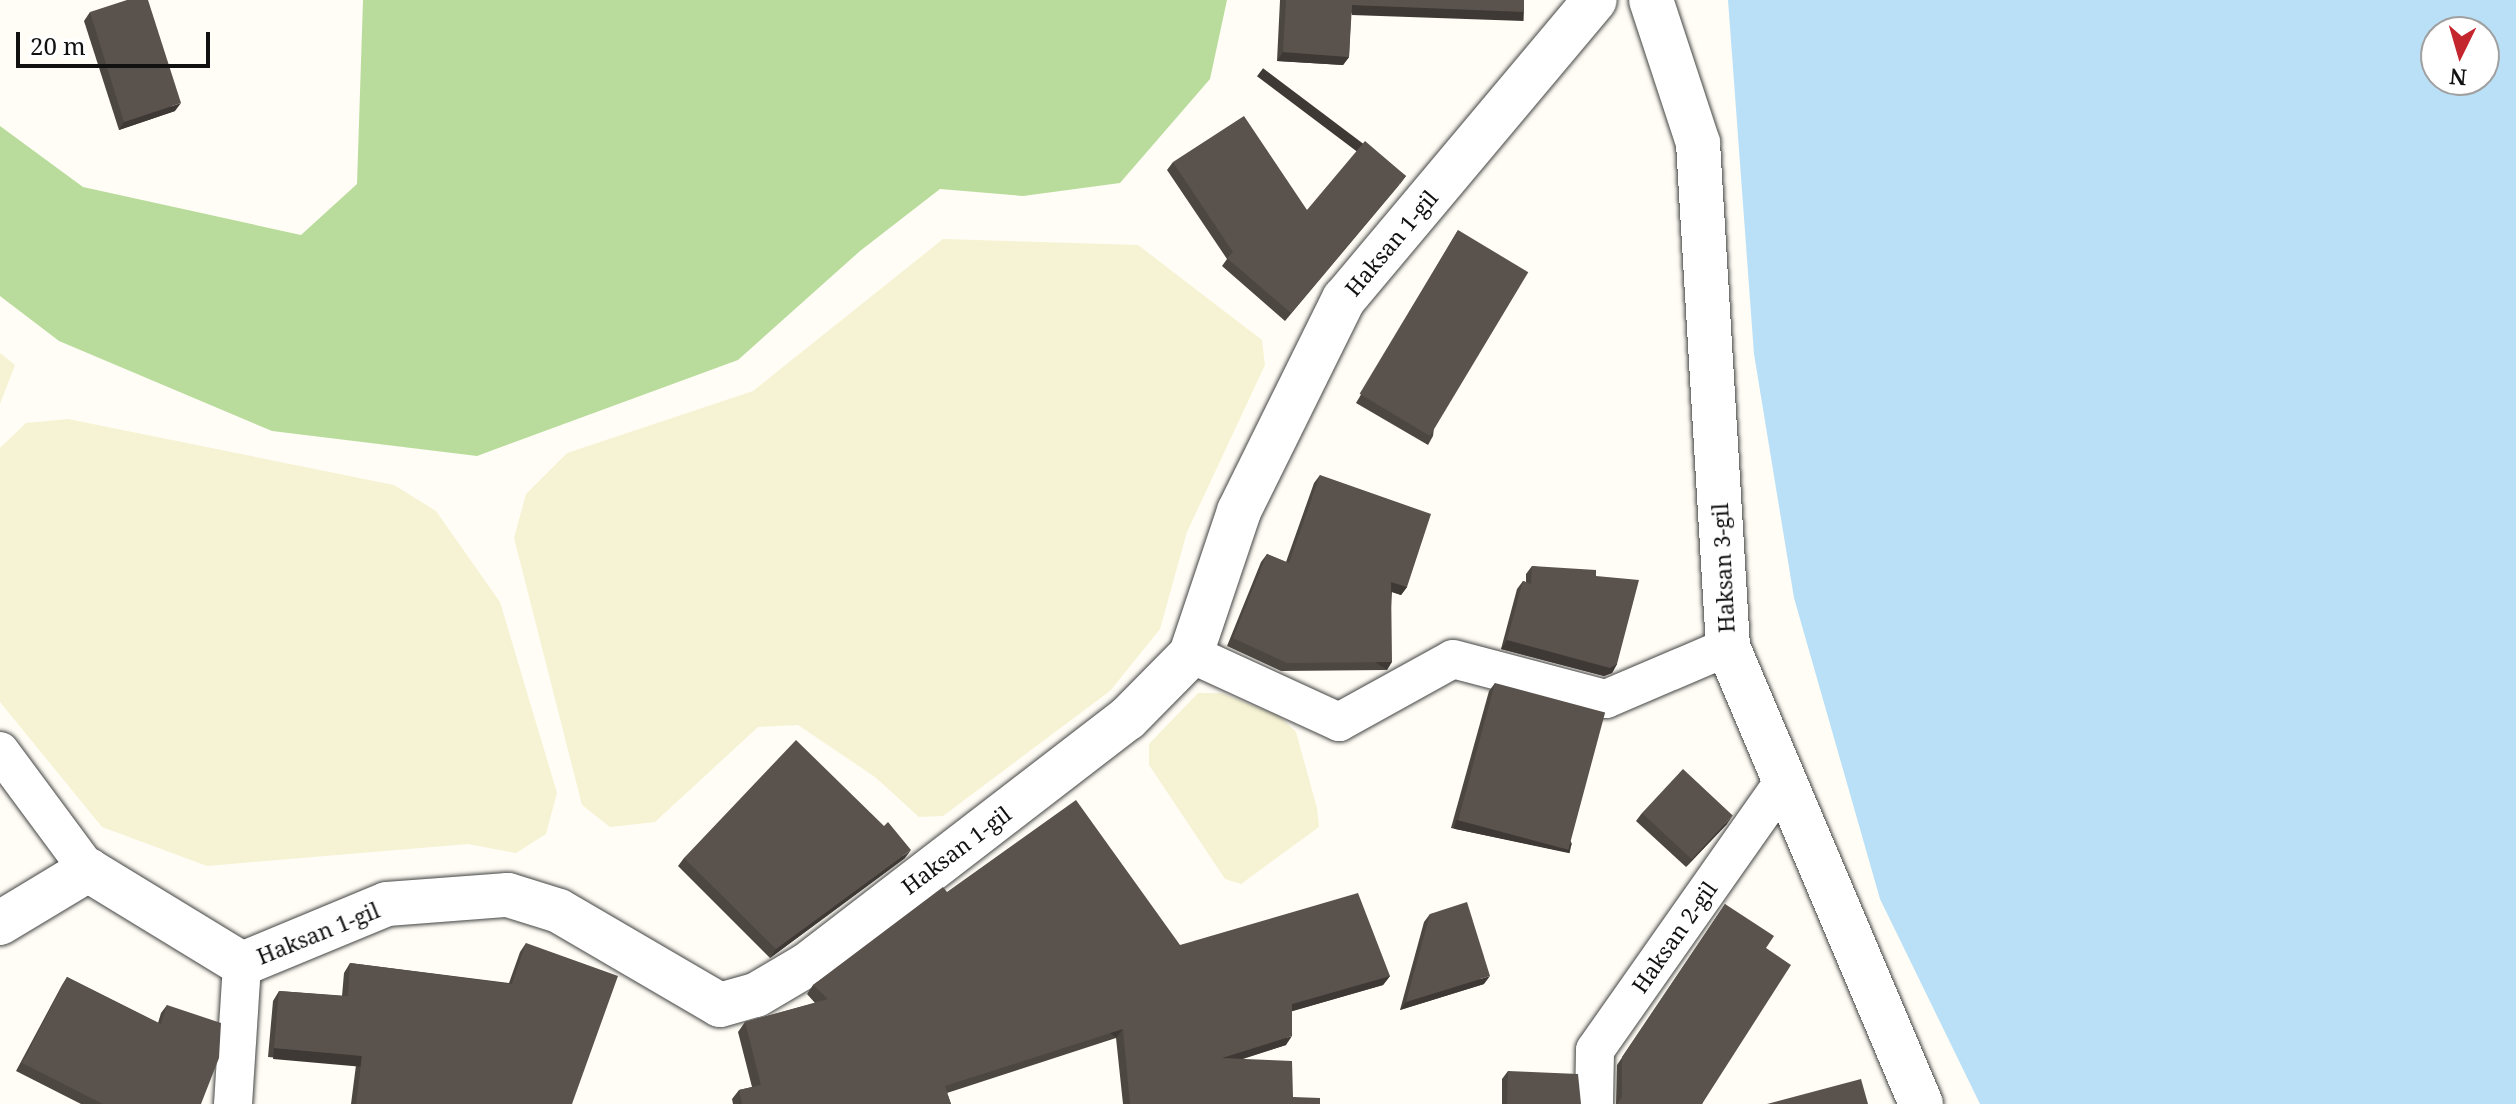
<!DOCTYPE html>
<html>
<head>
<meta charset="utf-8">
<style>
	body { margin:0 }
	#map { position:relative; width:2516px; height:1104px; overflow:hidden; background:#fffdf5; font-family:"Noto Serif",serif }
	div>[style] { position:absolute }
	.farmland>* { inset:0; background:#f6f3d4 }
	.forest>* { inset:0; background:#b9dc9c }
	.water>* { inset:0; background:#b9e0f7 }
	.roads { filter:drop-shadow(0 0 2px #444) drop-shadow(0 0 2px #444) }
	.lane>* { height:38px; margin:-19px; padding:0 19px; transform-origin:19px; border-radius:19px; background:#fff }
	.street>* { height:44px; margin:-22px; padding:0 22px; transform-origin:22px; border-radius:22px; background:#fff }
	.wall>* { inset:0; background:#4d4742 }
	.shaded-wall>* { inset:0; background:#3f3936; transform-origin:0 0 }
	.building>* { inset:0; background:#5a524d; transform-origin:0 0 }
	span { translate:-50% -50%; white-space:nowrap; text-align:center; line-height:1.15; -webkit-text-stroke:8px #fff; paint-order:stroke }
	.street-label { font-size:22px; color:#111 }
	.north { position:absolute; left:2420px; top:16px; width:80px; height:80px; box-sizing:border-box; background:#fff; border:2px solid #a0a0a0; border-radius:50%; rotate:185deg; font-size:22px; font-weight:700; line-height:32px; text-align:center; color:#111 }
	.north::after { content:''; display:block; margin:auto; width:28px; height:36px; background:#c4262e; clip-path:polygon(50% 0,100% 100%,50% 72%,0 100%) }
	.scale { position:absolute; left:16px; top:32px; width:194px; height:36px; box-sizing:border-box; border:4px solid #111; border-top:0; padding-left:10px; font-size:24px; line-height:28px; white-space:nowrap; color:#111; -webkit-text-stroke:6px #fff; paint-order:stroke }
</style>
</head>
<body>
<div id="map">
	<div class="farmland">
		<div style="clip-path:polygon(943px 239px,1138px 245px,1262px 340px,1265px 365px,1187px 532px,1160px 629px,1110px 691px,943px 816px,919px 817px,875px 777px,798px 725px,758px 727px,655px 822px,610px 827px,582px 805px,514px 538px,526px 494px,567px 453px,753px 391px)"></div>
		<div style="clip-path:polygon(0 353px,15px 365px,0 404px)"></div>
		<div style="clip-path:polygon(68px 419px,394px 485px,436px 511px,500px 602px,557px 793px,546px 834px,516px 853px,468px 844px,207px 866px,102px 827px,0 702px,0 448px,26px 423px)"></div>
		<div style="clip-path:polygon(1198px 693px,1221px 693px,1279px 716px,1296px 732px,1317px 808px,1319px 827px,1241px 884px,1225px 879px,1149px 765px,1149px 744px)"></div>
	</div>
	<div class="forest">
		<div style="clip-path:polygon(363px 0,1227px 0,1210px 79px,1120px 183px,1023px 196px,940px 189px,860px 251px,738px 360px,477px 456px,272px 431px,59px 341px,0 296px,0 126px,83px 187px,301px 235px,357px 184px)"></div>
	</div>
	<div class="water">
		<div style="clip-path:polygon(evenodd,1728px 0,2516px 0,2516px 1104px,1980px 1104px,1880px 899px,1794px 598px,1754px 354px,1728px 0,2436px 32px,2484px 32px,2484px 80px,2436px 80px,2436px 32px)"></div>
	</div>
	<div class="roads">
		<div class="lane">
			<div style="left:1191px;top:654px;width:163px;rotate:24.7deg"></div>
			<div style="left:1339px;top:722px;width:130px;rotate:-28.9deg"></div>
			<div style="left:1453px;top:659px;width:158px;rotate:14.7deg"></div>
			<div style="left:1606px;top:699px;width:133px;rotate:-23.1deg"></div>
			<div style="left:0;top:751px;width:148px;rotate:53.5deg"></div>
			<div style="left:233px;top:1104px;width:140px;rotate:-86.3deg"></div>
			<div style="left:1594px;top:1104px;width:54px;rotate:-88.9deg"></div>
			<div style="left:1595px;top:1050px;width:330px;rotate:-54.9deg"></div>
		</div>
		<div class="street">
			<div style="left:1651px;top:0;width:151px;rotate:71.8deg"></div>
			<div style="left:1698px;top:143px;width:505px;rotate:86.59deg"></div>
			<div style="left:1728px;top:647px;width:496px;rotate:67.1deg"></div>
			<div style="left:0;top:923px;width:103px;rotate:-31.1deg"></div>
			<div style="left:88px;top:870px;width:180px;rotate:31.4deg"></div>
			<div style="left:242px;top:964px;width:157px;rotate:-22.5deg"></div>
			<div style="left:387px;top:904px;width:121px;rotate:-4.3deg"></div>
			<div style="left:508px;top:895px;width:53px;rotate:17.4deg"></div>
			<div style="left:559px;top:911px;width:186px;rotate:30.3deg"></div>
			<div style="left:720px;top:1005px;width:37px;rotate:-16deg"></div>
			<div style="left:756px;top:995px;width:59px;rotate:-30.5deg"></div>
			<div style="left:807px;top:965px;width:404px;rotate:-37.6deg"></div>
			<div style="left:1127px;top:719px;width:91px;rotate:-45.4deg"></div>
			<div style="left:1191px;top:654px;width:151px;rotate:-71.4deg"></div>
			<div style="left:1239px;top:511px;width:237px;rotate:-63.7deg"></div>
			<div style="left:1344px;top:299px;width:390px;rotate:-50deg"></div>
		</div>
	</div>
	<div class="wall">
		<div style="clip-path:polygon(1280px 0,1524px 0,1518px 20px,1351px 13px,1349px 57px,1343px 65px,1277px 61px)"></div>
		<div style="clip-path:polygon(90px 12px,175px 111px,119px 130px,84px 21px)"></div>
		<div style="clip-path:polygon(1173px 162px,1307px 210px,1400px 184px,1285px 321px,1222px 266px,1227px 259px,1167px 170px)"></div>
		<div style="clip-path:polygon(1458px 230px,1433px 436px,1428px 445px,1356px 403px)"></div>
		<div style="clip-path:polygon(1320px 475px,1407px 587px,1401px 595px,1392px 592px,1387px 670px,1281px 671px,1227px 646px,1261px 562px,1267px 554px,1286px 562px,1314px 483px)"></div>
		<div style="clip-path:polygon(1532px 566px,1596px 576px,1617px 664px,1612px 673px,1604px 676px,1501px 649px,1517px 589px,1523px 581px,1526px 582px,1526px 574px)"></div>
		<div style="clip-path:polygon(1495px 683px,1572px 844px,1566px 852px,1451px 828px,1489px 691px)"></div>
		<div style="clip-path:polygon(1642px 813px,1727px 824px,1686px 867px,1636px 821px)"></div>
		<div style="clip-path:polygon(884px 826px,905px 858px,770px 958px,678px 866px,684px 858px)"></div>
		<div style="clip-path:polygon(947px 892px,1180px 945px,1390px 976px,1383px 985px,1292px 1011px,1286px 1045px,1243px 1059px,1293px 1097px,1320px 1104px,1123px 1104px,1116px 1038px,947px 1093px,951px 1104px,733px 1104px,732px 1099px,739px 1090px,752px 1087px,738px 1032px,745px 1022px,815px 1003px,807px 994px,813px 985px)"></div>
		<div style="clip-path:polygon(1725px 904px,1766px 948px,1702px 1104px,1616px 1104px,1617px 1065px)"></div>
		<div style="clip-path:polygon(1430px 914px,1484px 984px,1400px 1010px,1424px 922px)"></div>
		<div style="clip-path:polygon(526px 943px,572px 1104px,351px 1104px,356px 1065px,268px 1057px,273px 1001px,279px 991px,342px 996px,344px 973px,350px 963px,509px 983px,520px 952px)"></div>
		<div style="clip-path:polygon(67px 977px,158px 1023px,161px 1013px,167px 1005px,201px 1104px,81px 1104px,16px 1071px,62px 985px)"></div>
		<div style="clip-path:polygon(1508px 1071px,1581px 1104px,1502px 1104px,1502px 1079px)"></div>
	</div>
	<div class="shaded-wall">
		<div style="left:1352px;top:5px;width:172px;height:10px;rotate:2deg"></div>
		<div style="clip-path:polygon(1283px 52px,1349px 57px,1343px 65px,1277px 61px)"></div>
		<div style="clip-path:polygon(181px 103px,175px 111px,119px 130px,124px 122px)"></div>
		<div style="left:1406px;top:176px;width:10px;height:179px;rotate:127deg"></div>
		<div style="clip-path:polygon(1391px 582px,1407px 587px,1401px 595px,1386px 590px)"></div>
		<div style="clip-path:polygon(1507px 640px,1617px 664px,1612px 673px,1604px 676px,1501px 649px)"></div>
		<div style="left:1392px;top:662px;width:9px;height:105px;rotate:122deg"></div>
		<div style="clip-path:polygon(1733px 815px,1727px 824px,1686px 867px,1692px 859px)"></div>
		<div style="left:1456px;top:820px;width:118px;height:9px;rotate:12deg"></div>
		<div style="clip-path:polygon(911px 850px,905px 858px,770px 958px,776px 949px)"></div>
		<div style="clip-path:polygon(1390px 976px,1383px 985px,1286px 1013px,1292px 1004px)"></div>
		<div style="clip-path:polygon(1490px 976px,1484px 984px,1400px 1010px,1406px 1002px)"></div>
		<div style="left:1123px;top:1029px;width:11px;height:187px;rotate:128deg"></div>
		<div style="clip-path:polygon(1292px 1036px,1286px 1045px,1216px 1067px,1222px 1058px)"></div>
		<div style="left:274px;top:1048px;width:88px;height:11px;rotate:5deg"></div>
	</div>
	<div class="building">
		<div style="clip-path:polygon(127px 0,148px 0,181px 103px,124px 122px,90px 12px)"></div>
		<div style="clip-path:polygon(1286px 0,1524px 0,1524px 12px,1352px 5px,1349px 57px,1283px 52px)"></div>
		<div style="clip-path:polygon(1244px 116px,1307px 210px,1365px 141px,1406px 176px,1291px 313px,1227px 258px,1233px 252px,1173px 162px)"></div>
		<div style="left:1458px;top:230px;width:82px;height:191px;rotate:31deg"></div>
		<div style="clip-path:polygon(1320px 475px,1431px 514px,1407px 587px,1391px 582px,1392px 662px,1287px 663px,1233px 638px,1267px 554px,1289px 563px)"></div>
		<div style="clip-path:polygon(1532px 566px,1596px 570px,1596px 576px,1639px 580px,1617px 664px,1610px 668px,1507px 640px,1523px 581px,1531px 584px)"></div>
		<div style="left:1495px;top:683px;width:114px;height:142px;rotate:15deg"></div>
		<div style="clip-path:polygon(796px 740px,884px 826px,888px 822px,911px 850px,776px 949px,684px 858px)"></div>
		<div style="left:1683px;top:769px;width:68px;height:60px;rotate:43deg"></div>
		<div style="clip-path:polygon(1076px 800px,1180px 945px,1358px 893px,1390px 976px,1292px 1004px,1292px 1036px,1222px 1058px,1292px 1061px,1293px 1097px,1320px 1098px,1320px 1104px,1130px 1104px,1123px 1029px,945px 1086px,951px 1104px,742px 1104px,739px 1090px,761px 1085px,745px 1022px,828px 999px,813px 985px,943px 887px,947px 892px)"></div>
		<div style="clip-path:polygon(1467px 902px,1490px 976px,1406px 1002px,1430px 914px)"></div>
		<div style="clip-path:polygon(1725px 904px,1774px 936px,1766px 948px,1791px 965px,1702px 1104px,1617px 1104px,1622px 1097px,1622px 1057px)"></div>
		<div style="clip-path:polygon(526px 943px,618px 976px,572px 1104px,356px 1104px,362px 1056px,274px 1048px,279px 991px,348px 996px,350px 963px,512px 984px)"></div>
		<div style="clip-path:polygon(67px 977px,161px 1024px,167px 1005px,221px 1023px,219px 1058px,201px 1104px,103px 1104px,22px 1063px)"></div>
		<div style="clip-path:polygon(1508px 1071px,1578px 1074px,1581px 1104px,1507px 1104px)"></div>
		<div style="clip-path:polygon(1861px 1079px,1868px 1104px,1767px 1104px)"></div>
	</div>
	<div class="street-label">
		<span style="left:1391px;top:243px;rotate:-50deg">Haksan 1-gil</span>
		<span style="left:1723px;top:568px;rotate:-93deg">Haksan 3-gil</span>
		<span style="left:956px;top:850px;rotate:-37deg">Haksan 1-gil</span>
		<span style="left:318px;top:933px;rotate:-22deg">Haksan 1-gil</span>
		<span style="left:1674px;top:937px;rotate:-55deg">Haksan 2-gil</span>
	</div>
	<div class="north">N</div>
	<div class="scale">20 m</div>
</div>
</body>
</html>
